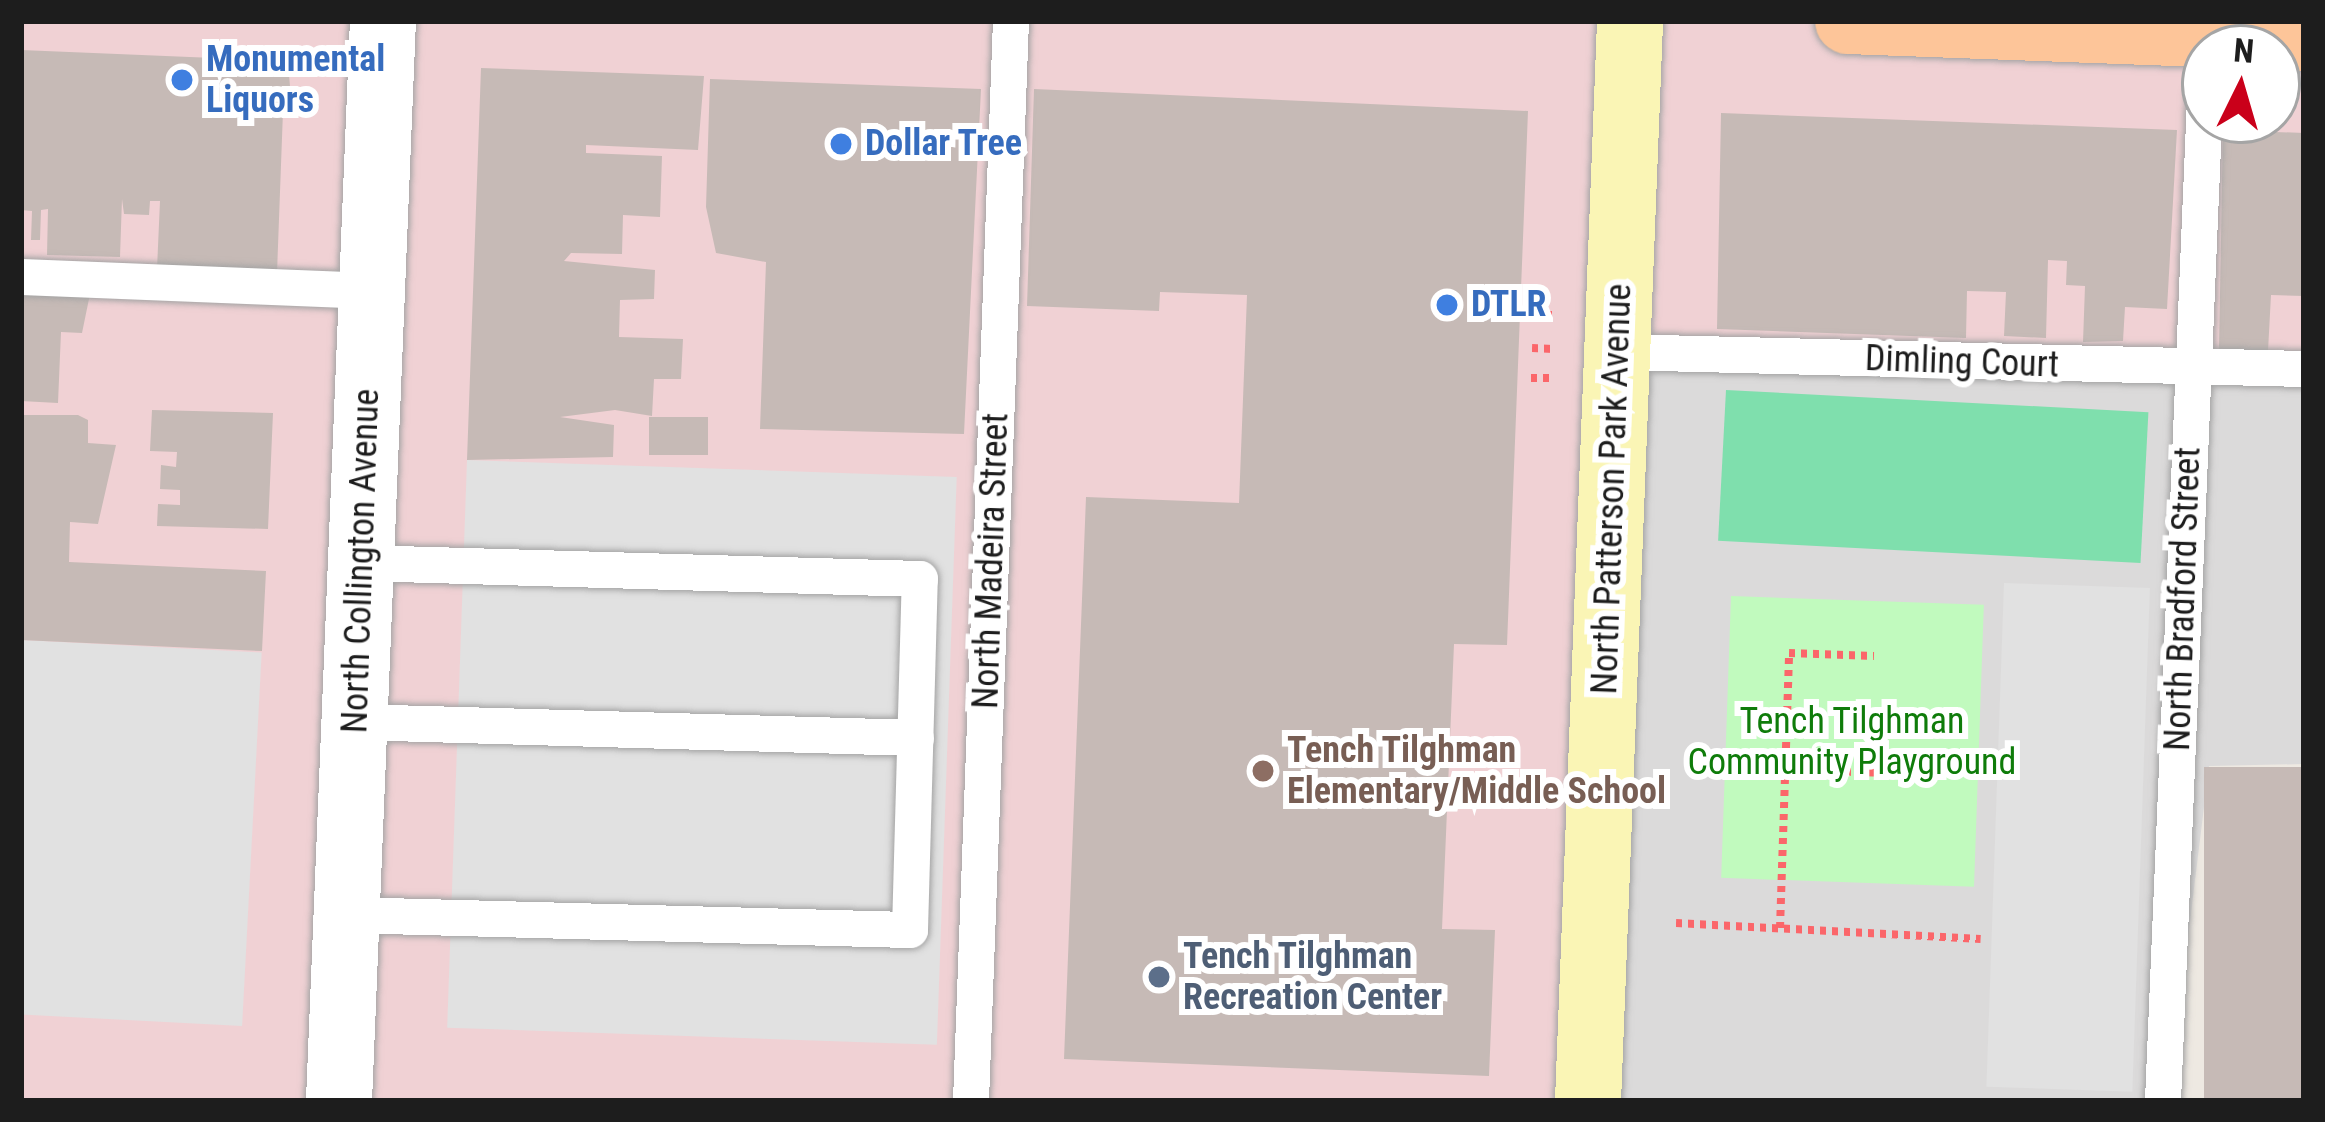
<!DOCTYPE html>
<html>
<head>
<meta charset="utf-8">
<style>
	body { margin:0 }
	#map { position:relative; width:2325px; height:1122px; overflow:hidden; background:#eee9e2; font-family:"Roboto Condensed",sans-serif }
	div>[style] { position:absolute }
	.residential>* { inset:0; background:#dbdada }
	.commercial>* { inset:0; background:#f0d1d4 }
	.park>* { inset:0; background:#c1fabe; transform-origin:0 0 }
	.pitch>* { inset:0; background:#7fdfad; transform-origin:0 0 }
	.parking>* { inset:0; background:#e1e1e1; transform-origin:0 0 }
	.building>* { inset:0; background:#c6bab6; transform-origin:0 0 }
	.path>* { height:8px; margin-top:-4px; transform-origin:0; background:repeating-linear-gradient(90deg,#fb666a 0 6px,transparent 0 12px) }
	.roads { filter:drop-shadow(0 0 3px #a4a4a4) drop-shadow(0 0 3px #a4a4a4) }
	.lane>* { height:36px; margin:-18px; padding:0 18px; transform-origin:18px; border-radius:18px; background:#fff }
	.street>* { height:66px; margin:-33px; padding:0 33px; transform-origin:33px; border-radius:33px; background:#fff }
	.secondary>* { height:66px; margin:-33px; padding:0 33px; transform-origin:33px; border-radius:33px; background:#faf5b5 }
	.primary>* { height:66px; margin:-33px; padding:0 33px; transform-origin:33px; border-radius:33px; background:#fdc599 }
	.dots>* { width:33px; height:33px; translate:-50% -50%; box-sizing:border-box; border:6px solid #fff; border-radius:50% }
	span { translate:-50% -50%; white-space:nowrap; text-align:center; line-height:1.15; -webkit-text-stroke:12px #fff; paint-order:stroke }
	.shop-label { font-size:36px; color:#366cbe; font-weight:700 }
	.left { translate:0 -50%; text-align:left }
	.street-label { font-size:36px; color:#1d1d1d }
	.park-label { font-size:36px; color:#0f7c0a }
	.education-label { font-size:36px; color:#785e54; font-weight:700 }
	.service-label { font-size:36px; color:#4e5e75; font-weight:700 }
	.frame { position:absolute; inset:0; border:24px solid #1d1d1d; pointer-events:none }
	.north { position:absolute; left:2181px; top:24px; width:120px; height:120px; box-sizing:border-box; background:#fff; border:3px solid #a5a5a5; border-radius:50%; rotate:5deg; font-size:33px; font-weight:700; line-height:48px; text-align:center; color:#1d1d1d }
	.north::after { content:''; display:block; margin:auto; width:42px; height:54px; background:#ca001a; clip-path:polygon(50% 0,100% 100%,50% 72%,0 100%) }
</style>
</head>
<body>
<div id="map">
	<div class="residential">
		<div style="clip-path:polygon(1618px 352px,2304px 366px,2304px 764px,2209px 766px,2168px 1101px,1591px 1101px)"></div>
	</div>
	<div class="commercial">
		<div style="clip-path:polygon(evenodd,21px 21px,2304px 21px,2304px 366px,1619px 352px,1591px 1101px,21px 1101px,21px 21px,2205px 48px,2277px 48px,2277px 120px,2205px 120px,2205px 48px)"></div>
	</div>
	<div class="park">
		<div style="left:1731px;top:596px;width:253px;height:282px;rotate:2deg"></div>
	</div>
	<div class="pitch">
		<div style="left:1726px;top:390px;width:423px;height:151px;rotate:3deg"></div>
	</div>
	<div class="parking">
		<div style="left:467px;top:460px;width:490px;height:568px;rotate:2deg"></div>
		<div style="left:2004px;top:583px;width:146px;height:504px;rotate:2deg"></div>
		<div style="left:22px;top:640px;width:240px;height:374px;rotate:3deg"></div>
	</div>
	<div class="building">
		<div style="clip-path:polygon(21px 50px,288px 61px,292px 112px,283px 111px,277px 273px,157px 269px,160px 201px,150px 201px,149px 215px,124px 214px,122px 199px,120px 257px,47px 255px,48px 209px,41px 210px,40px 240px,31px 240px,32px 211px,21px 210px)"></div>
		<div style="clip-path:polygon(481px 68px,704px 76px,698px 150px,586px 145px,586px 153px,662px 156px,660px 217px,623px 215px,622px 254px,571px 253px,564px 261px,655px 270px,654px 299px,620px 300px,619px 337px,683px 339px,681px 379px,654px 379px,652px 416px,615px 410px,560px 417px,614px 425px,613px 457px,467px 460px)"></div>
		<div style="clip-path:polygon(710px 79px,981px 89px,964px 434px,760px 429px,766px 262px,716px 253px,706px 207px)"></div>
		<div style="clip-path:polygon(1034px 89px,1528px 111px,1507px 645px,1454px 644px,1442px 929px,1495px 930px,1489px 1076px,1064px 1059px,1086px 497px,1239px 503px,1247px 295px,1160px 292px,1159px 311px,1027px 306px)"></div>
		<div style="clip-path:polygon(1721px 113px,2177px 130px,2167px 309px,2125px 307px,2123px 341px,2083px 342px,2085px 286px,2066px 285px,2067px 261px,2048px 260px,2046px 338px,2004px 336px,2006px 292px,1967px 291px,1966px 338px,1717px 329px)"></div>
		<div style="clip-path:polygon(2223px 130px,2304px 133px,2304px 296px,2271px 295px,2268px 351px,2219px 349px)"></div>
		<div style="clip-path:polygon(21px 290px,90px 294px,82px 333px,61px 332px,58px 403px,21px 401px)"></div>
		<div style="clip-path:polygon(152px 410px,273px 413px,268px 529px,157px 526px,158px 504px,180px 505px,180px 490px,160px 489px,161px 465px,176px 467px,177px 452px,150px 451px)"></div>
		<div style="clip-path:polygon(21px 415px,78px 415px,88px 420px,88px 443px,116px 445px,98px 524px,70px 522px,69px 562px,266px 571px,262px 651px,21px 640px)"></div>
		<div style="left:649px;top:417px;width:59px;height:38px"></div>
		<div style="left:2304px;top:767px;width:334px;height:100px;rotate:90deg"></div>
	</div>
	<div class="path">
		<div style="left:1534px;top:315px;width:19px"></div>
		<div style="left:1532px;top:348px;width:21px;rotate:3deg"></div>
		<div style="left:1531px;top:378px;width:21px"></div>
		<div style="left:1785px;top:770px;width:106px;rotate:1.6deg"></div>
		<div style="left:1676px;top:923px;width:305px;rotate:3deg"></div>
		<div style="left:1780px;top:928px;width:275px;rotate:-88.1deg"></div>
		<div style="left:1789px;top:653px;width:85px;rotate:2deg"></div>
	</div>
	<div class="roads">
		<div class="lane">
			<div style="left:21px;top:277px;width:352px;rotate:2.3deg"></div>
			<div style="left:1618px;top:352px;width:686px;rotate:1.42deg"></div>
			<div style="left:355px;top:722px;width:561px;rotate:1.63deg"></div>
			<div style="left:347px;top:915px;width:563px;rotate:1.53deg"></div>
			<div style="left:910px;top:930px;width:351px;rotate:-88.4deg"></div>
			<div style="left:920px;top:579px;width:560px;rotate:-178.36deg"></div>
			<div style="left:971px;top:1101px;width:1081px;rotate:-87.88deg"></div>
			<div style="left:2163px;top:1101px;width:1005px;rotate:-87.6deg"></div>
		</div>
		<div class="street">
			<div style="left:339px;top:1101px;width:1081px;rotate:-87.67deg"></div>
		</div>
		<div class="secondary">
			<div style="left:1588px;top:1101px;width:1081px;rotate:-87.77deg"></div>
		</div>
		<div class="primary">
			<div style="left:1848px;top:21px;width:456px;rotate:2.1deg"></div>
		</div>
	</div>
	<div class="dots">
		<div style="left:182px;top:80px;background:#3f7fe0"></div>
		<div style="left:841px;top:144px;background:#3f7fe0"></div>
		<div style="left:1447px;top:305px;background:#3f7fe0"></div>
		<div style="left:1263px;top:771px;background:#8d6e63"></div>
		<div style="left:1159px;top:977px;background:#5c6f8a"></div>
	</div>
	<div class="shop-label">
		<span class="left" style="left:206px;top:80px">Monumental<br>Liquors</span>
		<span class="left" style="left:865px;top:144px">Dollar Tree</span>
		<span class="left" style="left:1471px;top:305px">DTLR</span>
	</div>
	<div class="street-label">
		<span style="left:1962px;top:362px;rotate:2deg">Dimling Court</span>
		<span style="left:1612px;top:489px;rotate:-88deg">North Patterson Park Avenue</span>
		<span style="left:361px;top:561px;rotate:-88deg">North Collington Avenue</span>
		<span style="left:991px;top:561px;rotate:-88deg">North Madeira Street</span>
		<span style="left:2183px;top:599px;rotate:-88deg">North Bradford Street</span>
	</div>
	<div class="park-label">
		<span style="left:1852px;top:742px">Tench Tilghman<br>Community Playground</span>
	</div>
	<div class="education-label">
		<span class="left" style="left:1287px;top:771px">Tench Tilghman<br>Elementary/Middle School</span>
	</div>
	<div class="service-label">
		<span class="left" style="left:1183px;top:977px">Tench Tilghman<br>Recreation Center</span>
	</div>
	<div class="frame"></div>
	<div class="north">N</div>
</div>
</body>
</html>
